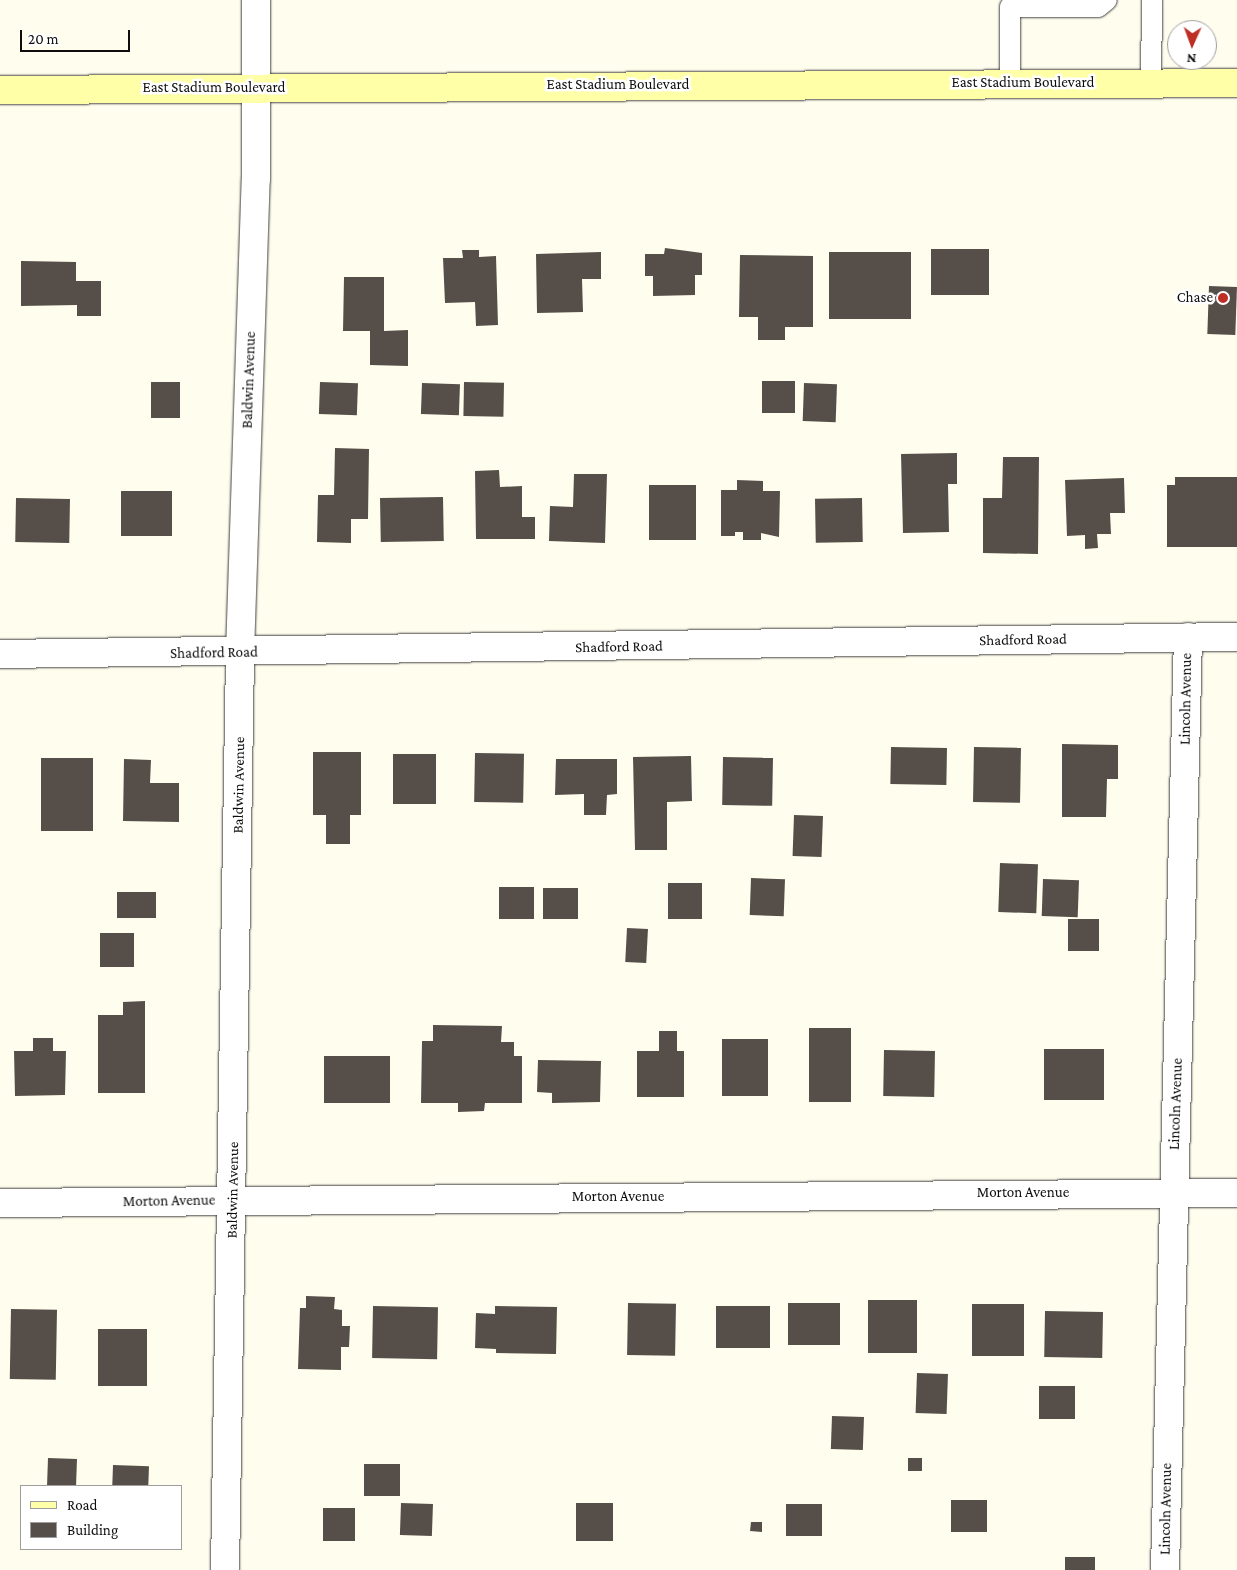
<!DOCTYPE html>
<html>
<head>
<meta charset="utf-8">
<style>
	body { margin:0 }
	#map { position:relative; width:1237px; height:1570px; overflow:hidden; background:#fffded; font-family:"Crimson Pro",serif }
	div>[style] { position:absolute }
	.building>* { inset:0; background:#564f49; transform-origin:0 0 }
	.roads { filter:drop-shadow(0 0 1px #404040) drop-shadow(0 0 1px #404040) }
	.lane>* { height:20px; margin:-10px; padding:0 10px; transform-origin:10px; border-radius:10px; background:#fff }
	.street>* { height:28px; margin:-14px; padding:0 14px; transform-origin:14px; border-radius:14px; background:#fff }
	.secondary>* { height:28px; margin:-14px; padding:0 14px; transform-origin:14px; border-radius:14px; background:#ffffa8 }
	.dots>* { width:14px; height:14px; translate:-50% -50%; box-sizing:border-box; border:2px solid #fff; border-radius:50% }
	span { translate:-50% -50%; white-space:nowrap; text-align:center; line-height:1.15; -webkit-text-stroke:5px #fff; paint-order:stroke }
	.street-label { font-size:15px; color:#0d0d0d }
	.poi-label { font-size:15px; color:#0d0d0d }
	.right { translate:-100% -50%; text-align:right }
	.legend { position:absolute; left:20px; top:1485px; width:162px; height:65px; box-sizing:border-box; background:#fff; border:1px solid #9e9e9e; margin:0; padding:6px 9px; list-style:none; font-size:15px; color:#0d0d0d }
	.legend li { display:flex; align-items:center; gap:10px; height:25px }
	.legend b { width:25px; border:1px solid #9e9e9e }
	.north { position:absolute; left:1167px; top:20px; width:50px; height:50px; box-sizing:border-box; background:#fff; border:1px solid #9e9e9e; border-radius:50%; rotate:182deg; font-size:14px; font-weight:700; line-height:20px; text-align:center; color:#0d0d0d }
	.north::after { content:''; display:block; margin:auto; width:18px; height:22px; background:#be2e24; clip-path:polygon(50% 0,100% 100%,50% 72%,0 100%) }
	.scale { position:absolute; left:20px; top:30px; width:110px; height:22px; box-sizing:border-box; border:2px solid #0d0d0d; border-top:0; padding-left:6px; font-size:15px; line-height:18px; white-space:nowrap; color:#0d0d0d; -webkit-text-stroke:4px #fff; paint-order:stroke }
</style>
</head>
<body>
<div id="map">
	<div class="building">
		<div style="clip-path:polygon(665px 248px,702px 253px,702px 275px,695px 275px,695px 295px,653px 296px,653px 276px,645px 276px,645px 254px,664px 254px)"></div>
		<div style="left:931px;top:249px;width:58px;height:46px"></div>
		<div style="clip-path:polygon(462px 250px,479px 250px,479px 257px,496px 256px,498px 325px,476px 326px,475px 302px,445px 303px,443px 258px,463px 258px)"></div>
		<div style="clip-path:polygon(601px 252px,601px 279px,582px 279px,583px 312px,537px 313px,536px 254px)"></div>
		<div style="left:829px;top:252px;width:82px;height:67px"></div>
		<div style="clip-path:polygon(740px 255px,813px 256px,813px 327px,785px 327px,785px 340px,758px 340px,758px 317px,739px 317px)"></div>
		<div style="clip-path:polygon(21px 261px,76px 262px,76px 281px,101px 281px,101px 316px,77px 316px,77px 305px,21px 306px)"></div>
		<div style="clip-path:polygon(344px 277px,384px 277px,384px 331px,408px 330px,408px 366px,370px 365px,370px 331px,343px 331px)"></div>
		<div style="left:1209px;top:286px;width:28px;height:48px;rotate:2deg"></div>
		<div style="left:762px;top:381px;width:33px;height:32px"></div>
		<div style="left:151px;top:382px;width:29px;height:36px"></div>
		<div style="left:320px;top:382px;width:38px;height:32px;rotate:2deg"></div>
		<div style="left:464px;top:382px;width:40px;height:34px;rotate:1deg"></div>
		<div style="left:422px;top:383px;width:38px;height:31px;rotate:2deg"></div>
		<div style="left:804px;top:383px;width:33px;height:38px;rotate:2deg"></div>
		<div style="clip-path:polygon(335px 448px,369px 449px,368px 519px,351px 519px,351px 543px,317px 542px,318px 495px,334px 495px)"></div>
		<div style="clip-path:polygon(957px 453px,957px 484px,948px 484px,949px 532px,903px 533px,901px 454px)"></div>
		<div style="clip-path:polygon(1003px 457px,1039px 457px,1038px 554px,983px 553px,983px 498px,1002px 498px)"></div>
		<div style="clip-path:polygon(499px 470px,500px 487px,522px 486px,522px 517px,535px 517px,535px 539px,476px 539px,475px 471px)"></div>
		<div style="clip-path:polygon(574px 474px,607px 474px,605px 543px,549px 541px,550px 506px,573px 507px)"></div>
		<div style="clip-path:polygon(1175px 477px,1237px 477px,1237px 547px,1167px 547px,1167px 485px,1175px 485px)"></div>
		<div style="clip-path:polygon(1124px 478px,1125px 513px,1110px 513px,1111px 534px,1097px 534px,1098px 548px,1085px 549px,1085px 535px,1067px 536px,1065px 480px)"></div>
		<div style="clip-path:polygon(737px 480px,763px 481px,763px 491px,780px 491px,779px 537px,761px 533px,761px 540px,743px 540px,743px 532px,735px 532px,735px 536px,721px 536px,721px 490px,737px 490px)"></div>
		<div style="left:649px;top:485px;width:47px;height:55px"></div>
		<div style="left:121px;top:491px;width:51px;height:45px"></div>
		<div style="left:443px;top:497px;width:44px;height:63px;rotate:89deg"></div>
		<div style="left:16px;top:498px;width:54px;height:44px;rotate:1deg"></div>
		<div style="left:862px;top:498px;width:44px;height:47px;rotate:89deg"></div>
		<div style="clip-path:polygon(1062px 744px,1118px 745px,1118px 779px,1107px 779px,1106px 817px,1062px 817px)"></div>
		<div style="left:891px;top:747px;width:56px;height:37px;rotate:1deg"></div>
		<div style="left:974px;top:747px;width:47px;height:55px;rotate:1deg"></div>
		<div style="clip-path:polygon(313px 752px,361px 752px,361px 815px,350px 815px,350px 844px,326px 844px,326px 815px,313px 815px)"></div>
		<div style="left:475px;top:753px;width:49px;height:49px;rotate:1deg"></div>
		<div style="left:393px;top:754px;width:43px;height:50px"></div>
		<div style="clip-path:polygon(691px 756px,692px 801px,667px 802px,667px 850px,635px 850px,633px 757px)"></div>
		<div style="left:723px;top:757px;width:50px;height:48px;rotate:1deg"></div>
		<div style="left:41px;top:758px;width:52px;height:73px"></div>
		<div style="clip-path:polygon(124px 759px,151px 760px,150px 783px,179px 783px,179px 822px,123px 821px)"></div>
		<div style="clip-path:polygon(556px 759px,617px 759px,617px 794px,607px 795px,606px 815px,584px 815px,584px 794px,555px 795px)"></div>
		<div style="left:794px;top:815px;width:29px;height:41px;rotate:2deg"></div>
		<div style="left:1000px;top:863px;width:38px;height:49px;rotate:2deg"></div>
		<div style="left:751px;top:878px;width:34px;height:37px;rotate:2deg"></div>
		<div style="left:1043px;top:879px;width:36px;height:37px;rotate:2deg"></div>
		<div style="left:668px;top:883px;width:34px;height:36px"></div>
		<div style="left:499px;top:887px;width:35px;height:32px"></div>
		<div style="left:543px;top:888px;width:35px;height:31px"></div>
		<div style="left:117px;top:892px;width:39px;height:26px"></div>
		<div style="left:1099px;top:919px;width:32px;height:31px;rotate:90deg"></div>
		<div style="left:627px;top:928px;width:21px;height:34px;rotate:3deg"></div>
		<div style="left:100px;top:933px;width:34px;height:34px"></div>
		<div style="clip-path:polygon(145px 1001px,145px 1093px,98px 1093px,98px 1015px,123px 1015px,123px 1002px)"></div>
		<div style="clip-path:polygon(433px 1025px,502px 1026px,501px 1042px,514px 1042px,514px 1056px,522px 1056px,522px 1103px,485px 1103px,484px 1111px,458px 1112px,458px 1103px,421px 1103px,422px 1041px,433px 1041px)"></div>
		<div style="left:809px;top:1028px;width:42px;height:74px"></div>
		<div style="clip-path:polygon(659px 1031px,677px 1031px,677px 1051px,684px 1051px,684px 1097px,637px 1097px,637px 1051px,659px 1051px)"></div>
		<div style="clip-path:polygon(33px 1038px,53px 1038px,53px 1051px,66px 1051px,65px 1095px,15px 1096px,14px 1051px,33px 1051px)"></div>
		<div style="left:722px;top:1039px;width:46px;height:57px"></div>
		<div style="left:1104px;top:1049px;width:51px;height:60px;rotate:90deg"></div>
		<div style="left:884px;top:1050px;width:51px;height:46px;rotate:1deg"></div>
		<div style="left:324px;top:1056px;width:66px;height:47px"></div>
		<div style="clip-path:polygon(538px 1060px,601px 1061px,600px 1102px,552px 1103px,552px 1093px,537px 1092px)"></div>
		<div style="clip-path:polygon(306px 1296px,335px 1297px,334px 1309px,342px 1310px,342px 1326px,350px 1326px,349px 1347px,341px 1347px,341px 1370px,298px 1369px,300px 1308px,306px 1308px)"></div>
		<div style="left:868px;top:1300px;width:49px;height:53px"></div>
		<div style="left:628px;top:1303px;width:48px;height:52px;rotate:1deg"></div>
		<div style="left:788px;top:1303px;width:52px;height:42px"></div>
		<div style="left:972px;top:1304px;width:52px;height:52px"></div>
		<div style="left:373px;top:1306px;width:65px;height:52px;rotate:1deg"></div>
		<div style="clip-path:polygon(495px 1306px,557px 1307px,556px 1354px,496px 1353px,496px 1349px,475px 1348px,476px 1313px,495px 1314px)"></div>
		<div style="left:716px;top:1306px;width:54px;height:42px"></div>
		<div style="left:11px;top:1309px;width:46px;height:70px;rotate:1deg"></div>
		<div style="left:1103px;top:1312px;width:46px;height:58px;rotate:91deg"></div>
		<div style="left:98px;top:1329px;width:49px;height:57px"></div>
		<div style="left:917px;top:1373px;width:31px;height:40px;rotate:2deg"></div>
		<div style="left:1039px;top:1386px;width:36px;height:33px"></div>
		<div style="left:832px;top:1416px;width:32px;height:33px;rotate:2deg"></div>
		<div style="left:48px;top:1458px;width:29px;height:28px;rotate:2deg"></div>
		<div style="left:908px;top:1458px;width:14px;height:13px"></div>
		<div style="left:364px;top:1464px;width:36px;height:32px"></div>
		<div style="left:113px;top:1465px;width:36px;height:21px;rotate:2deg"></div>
		<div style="left:951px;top:1500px;width:36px;height:32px"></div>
		<div style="left:401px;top:1503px;width:32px;height:32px;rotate:2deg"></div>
		<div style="left:576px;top:1503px;width:37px;height:38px"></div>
		<div style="left:786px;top:1504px;width:36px;height:32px"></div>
		<div style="left:323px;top:1508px;width:32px;height:33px"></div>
		<div style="clip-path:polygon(751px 1522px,762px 1522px,762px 1532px,750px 1531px)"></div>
		<div style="left:1095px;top:1557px;width:13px;height:30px;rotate:90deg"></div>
	</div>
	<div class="roads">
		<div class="lane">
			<div style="left:1151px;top:83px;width:83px;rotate:-89.3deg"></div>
			<div style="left:1010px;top:84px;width:77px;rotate:-90deg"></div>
			<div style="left:1010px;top:7px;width:88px"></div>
			<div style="left:1098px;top:7px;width:11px;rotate:-38deg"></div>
		</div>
		<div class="street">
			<div style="left:0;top:654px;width:1237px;rotate:-0.79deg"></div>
			<div style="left:0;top:1203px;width:1237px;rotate:-0.46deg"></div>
			<div style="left:225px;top:1570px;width:917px;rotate:-89.06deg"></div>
			<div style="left:240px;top:653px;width:474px;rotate:-88.1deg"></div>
			<div style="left:256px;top:179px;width:179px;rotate:-90deg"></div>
			<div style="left:1165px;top:1570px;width:933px;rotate:-88.59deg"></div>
		</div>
		<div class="secondary">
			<div style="left:0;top:90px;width:1237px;rotate:-0.32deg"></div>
		</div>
	</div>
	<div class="dots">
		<div style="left:1223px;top:298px;background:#be2e24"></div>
	</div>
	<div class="street-label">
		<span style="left:1023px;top:83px">East Stadium Boulevard</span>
		<span style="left:618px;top:85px">East Stadium Boulevard</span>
		<span style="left:214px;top:88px">East Stadium Boulevard</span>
		<span style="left:249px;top:380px;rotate:-88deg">Baldwin Avenue</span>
		<span style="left:1023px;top:640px;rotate:-1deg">Shadford Road</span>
		<span style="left:619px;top:647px;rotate:-1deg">Shadford Road</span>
		<span style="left:214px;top:653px;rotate:-1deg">Shadford Road</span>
		<span style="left:1186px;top:699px;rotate:-89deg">Lincoln Avenue</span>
		<span style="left:239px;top:785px;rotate:-89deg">Baldwin Avenue</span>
		<span style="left:1176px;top:1104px;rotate:-88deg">Lincoln Avenue</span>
		<span style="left:233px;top:1190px;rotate:-89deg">Baldwin Avenue</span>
		<span style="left:1023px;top:1193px">Morton Avenue</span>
		<span style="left:618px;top:1197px">Morton Avenue</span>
		<span style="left:169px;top:1201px;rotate:-1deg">Morton Avenue</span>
		<span style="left:1166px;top:1509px;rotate:-89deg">Lincoln Avenue</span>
	</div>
	<div class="poi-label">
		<span class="right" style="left:1213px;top:298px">Chase</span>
	</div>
	<ul class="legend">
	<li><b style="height:6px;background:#ffffa8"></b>Road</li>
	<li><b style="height:14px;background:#564f49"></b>Building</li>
	</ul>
	<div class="north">N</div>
	<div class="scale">20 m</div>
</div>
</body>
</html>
